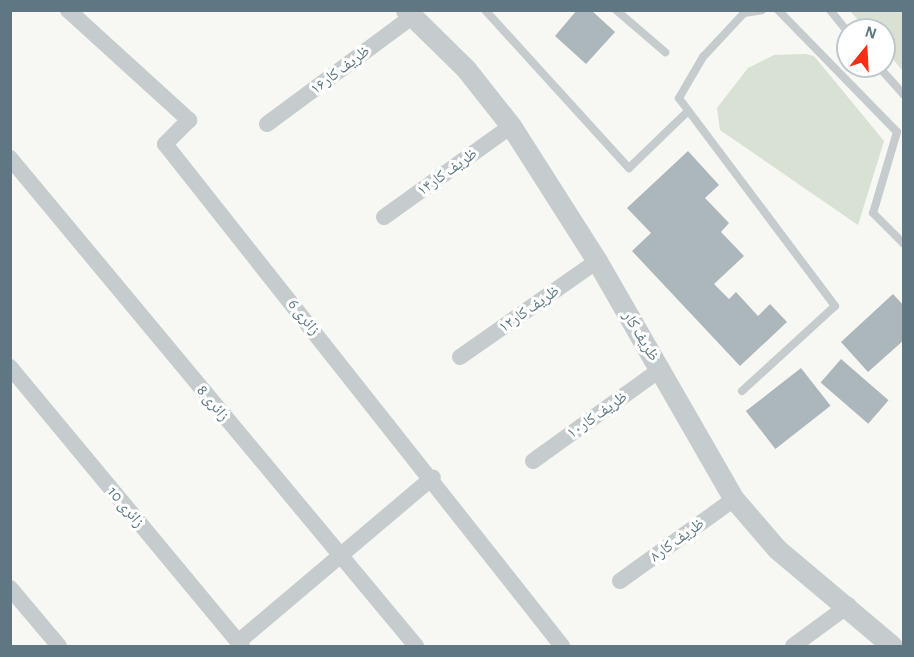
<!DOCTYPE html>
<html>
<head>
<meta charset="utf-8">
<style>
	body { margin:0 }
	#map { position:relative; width:914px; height:657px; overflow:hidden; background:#f7f7f3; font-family:"Alegreya Sans","Noto Naskh Arabic",sans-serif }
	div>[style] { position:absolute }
	.green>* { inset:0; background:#d9e0d4 }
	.building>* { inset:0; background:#acb7bc; transform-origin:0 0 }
	.service>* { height:8px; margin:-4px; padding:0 4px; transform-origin:4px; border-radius:4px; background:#c6cbce }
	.minor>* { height:16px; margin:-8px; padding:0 8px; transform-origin:8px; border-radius:8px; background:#c6cbce }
	.tertiary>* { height:21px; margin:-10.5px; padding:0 10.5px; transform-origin:10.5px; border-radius:10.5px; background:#c6cbce }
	span { translate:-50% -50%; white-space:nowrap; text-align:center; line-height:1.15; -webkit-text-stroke:6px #fff; paint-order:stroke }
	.street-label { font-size:16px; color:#5f7782 }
	.frame { position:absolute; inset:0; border:12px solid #5f7782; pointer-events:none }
	.north { position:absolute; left:836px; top:18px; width:60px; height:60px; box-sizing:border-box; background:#fff; border:2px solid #bfc9cd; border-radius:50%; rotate:18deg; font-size:16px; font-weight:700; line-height:24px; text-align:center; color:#5f7782 }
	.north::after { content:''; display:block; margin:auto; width:21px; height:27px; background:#f52e16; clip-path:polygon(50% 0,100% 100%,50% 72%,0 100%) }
</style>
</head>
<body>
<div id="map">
	<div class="green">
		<div style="clip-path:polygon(850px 11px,903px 11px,903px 71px,884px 49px,884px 30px,867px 30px)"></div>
		<div style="clip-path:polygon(805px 54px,814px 56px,884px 141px,858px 225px,720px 130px,717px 108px,748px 68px,774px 55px)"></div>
	</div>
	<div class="building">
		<div style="clip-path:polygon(577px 10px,591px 10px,615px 32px,586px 64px,555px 36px)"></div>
		<div style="clip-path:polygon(688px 151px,719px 185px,705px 198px,729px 223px,721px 232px,744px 256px,714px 284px,729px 299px,736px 292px,758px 316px,770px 304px,787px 322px,740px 366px,632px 251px,651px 233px,627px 208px)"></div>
		<div style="clip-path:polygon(893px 294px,904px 306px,904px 340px,868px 372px,841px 342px)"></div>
		<div style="left:841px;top:359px;width:63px;height:31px;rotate:41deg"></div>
		<div style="left:801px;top:368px;width:48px;height:70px;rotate:52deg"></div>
	</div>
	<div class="service">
		<div style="left:485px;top:10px;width:214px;rotate:47.7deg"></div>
		<div style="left:629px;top:168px;width:82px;rotate:-44deg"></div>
		<div style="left:616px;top:10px;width:65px;rotate:40.6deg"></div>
		<div style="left:778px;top:10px;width:170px;rotate:45.7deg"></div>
		<div style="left:897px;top:132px;width:84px;rotate:106.5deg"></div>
		<div style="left:873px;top:213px;width:44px;rotate:45deg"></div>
		<div style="left:830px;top:10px;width:28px;rotate:51deg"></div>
		<div style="left:878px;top:66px;width:39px;rotate:48deg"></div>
		<div style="left:742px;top:391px;width:126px;rotate:-42.4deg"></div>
		<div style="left:835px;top:306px;width:260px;rotate:-126.9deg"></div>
		<div style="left:679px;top:98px;width:48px;rotate:-59.7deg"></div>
		<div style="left:703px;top:57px;width:60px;rotate:-47deg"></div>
		<div style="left:744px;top:13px;width:18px;rotate:-9deg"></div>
	</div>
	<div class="minor">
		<div style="left:68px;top:10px;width:164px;rotate:42.3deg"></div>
		<div style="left:189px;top:120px;width:34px;rotate:135deg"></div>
		<div style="left:165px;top:144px;width:640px;rotate:51.66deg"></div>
		<div style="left:267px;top:124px;width:182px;rotate:-36.5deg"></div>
		<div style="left:10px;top:158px;width:635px;rotate:50.24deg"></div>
		<div style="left:384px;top:217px;width:156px;rotate:-35.6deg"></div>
		<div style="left:460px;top:357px;width:167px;rotate:-35deg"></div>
		<div style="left:10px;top:367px;width:363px;rotate:50.3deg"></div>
		<div style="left:533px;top:461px;width:158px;rotate:-35.7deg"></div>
		<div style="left:620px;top:581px;width:140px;rotate:-35.7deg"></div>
		<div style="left:10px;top:588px;width:76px;rotate:49.8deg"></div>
		<div style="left:238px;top:642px;width:255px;rotate:-40.2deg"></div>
		<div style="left:793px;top:646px;width:69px;rotate:-36.2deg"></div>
	</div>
	<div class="tertiary">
		<div style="left:406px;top:10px;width:84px;rotate:44.5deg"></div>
		<div style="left:466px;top:69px;width:73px;rotate:51.7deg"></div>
		<div style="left:511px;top:126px;width:160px;rotate:57.5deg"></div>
		<div style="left:597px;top:261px;width:275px;rotate:60.1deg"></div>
		<div style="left:734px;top:499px;width:66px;rotate:49.3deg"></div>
		<div style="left:777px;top:549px;width:150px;rotate:40.1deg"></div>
	</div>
	<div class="street-label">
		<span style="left:340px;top:70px;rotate:-37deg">ظریف کار۱۶</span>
		<span style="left:447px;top:172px;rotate:-36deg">ظریف کار۱۴</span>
		<span style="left:529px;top:309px;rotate:-35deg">ظریف کار۱۲</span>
		<span style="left:304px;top:317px;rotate:51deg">6 زائری</span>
		<span style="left:641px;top:336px;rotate:59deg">ظریف کار</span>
		<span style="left:213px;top:403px;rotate:50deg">8 زائری</span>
		<span style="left:597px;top:415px;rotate:-35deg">ظریف کار۱۰</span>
		<span style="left:126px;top:507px;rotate:50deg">10 زائری</span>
		<span style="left:677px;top:540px;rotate:-36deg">ظریف کار۸</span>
	</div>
	<div class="frame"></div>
	<div class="north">N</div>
</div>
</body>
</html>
